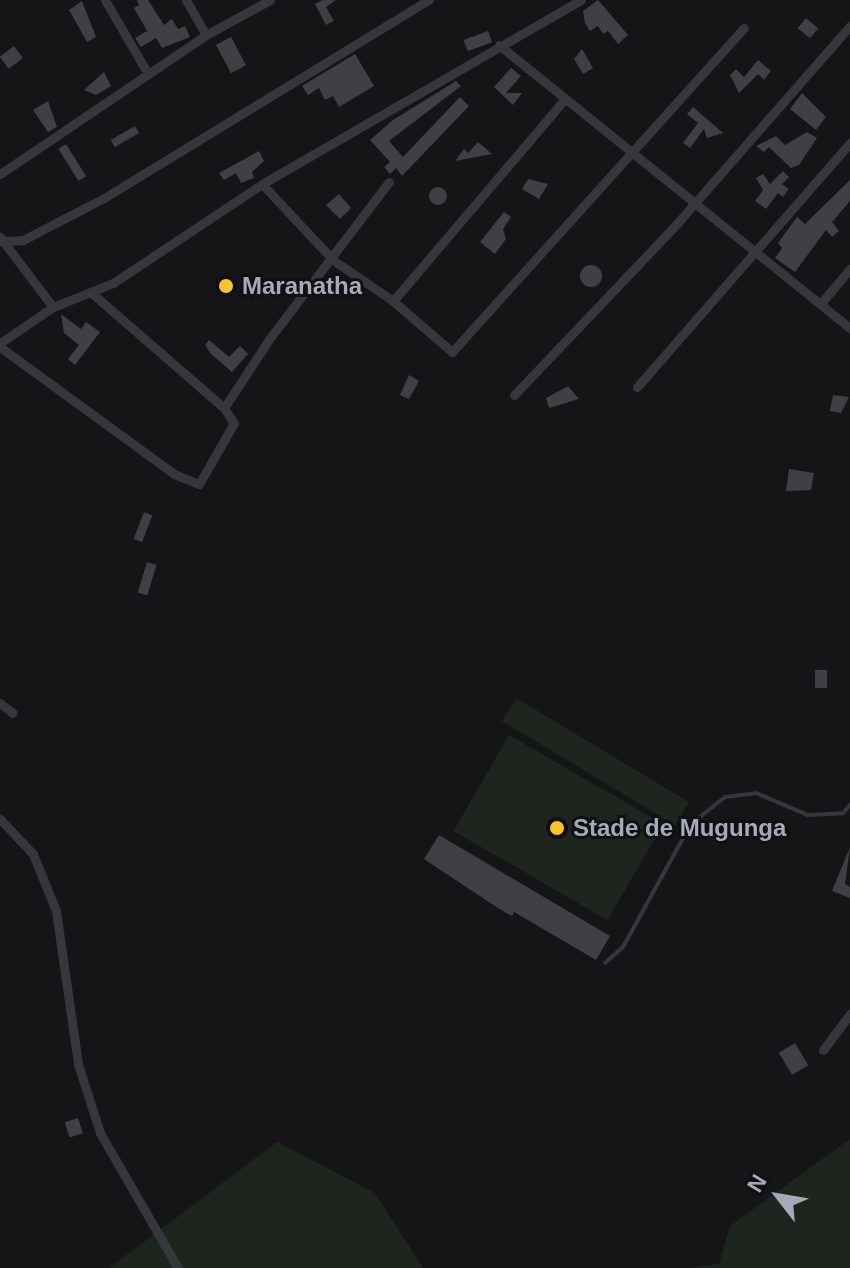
<!DOCTYPE html>
<html>
<head>
<meta charset="utf-8">
<style>
	body { margin:0 }
	#map { position:relative; width:850px; height:1268px; overflow:hidden; background:#151517; font-family:Arial,sans-serif }
	div>[style] { position:absolute }
	.green>* { inset:0; background:#1d251e; transform-origin:0 0 }
	.building>* { inset:0; background:#3f3f44; transform-origin:0 0 }
	.round { border-radius:50% }
	.service>* { height:4px; margin:-2px; padding:0 2px; transform-origin:2px; border-radius:2px; background:#36363c }
	.minor>* { height:9px; margin:-4.5px; padding:0 4.5px; transform-origin:4.5px; border-radius:4.5px; background:#36363c }
	.dots>* { width:22px; height:22px; translate:-50% -50%; box-sizing:border-box; border:4px solid #101012; border-radius:50% }
	span { translate:-50% -50%; white-space:nowrap; text-align:center; line-height:1.15; -webkit-text-stroke:6px #101012; paint-order:stroke }
	.poi-label { font-size:24px; color:#a6aab8; font-weight:700 }
	.left { translate:0 -50%; text-align:left }
	.north { position:absolute; left:738px; top:1156px; width:80px; height:80px; -webkit-text-stroke:6px #101012; paint-order:stroke; rotate:301deg; font-size:22px; font-weight:700; line-height:32px; text-align:center; color:#a6aab8 }
	.north::after { content:''; display:block; margin:auto; width:28px; height:36px; background:#a6aab8; clip-path:polygon(50% 0,100% 100%,50% 72%,0 100%) }
</style>
</head>
<body>
<div id="map">
	<div class="green">
		<div style="left:516px;top:698px;width:202px;height:27px;rotate:31deg"></div>
		<div style="left:509px;top:735px;width:178px;height:111px;rotate:30deg"></div>
		<div style="clip-path:polygon(850px 1139px,850px 1268px,689px 1268px,719px 1264px,730px 1226px)"></div>
		<div style="clip-path:polygon(277px 1142px,375px 1193px,423px 1268px,109px 1268px)"></div>
	</div>
	<div class="building">
		<div style="clip-path:polygon(137px 0,148px 0,164px 25px,172px 19px,178px 29px,185px 26px,190px 37px,162px 48px,156px 38px,141px 47px,135px 38px,147px 31px,134px 8px,139px 5px)"></div>
		<div style="clip-path:polygon(323px 0,336px 0,326px 7px,334px 21px,326px 25px,315px 4px)"></div>
		<div style="clip-path:polygon(598px 0,628px 35px,618px 44px,608px 31px,603px 34px,598px 26px,590px 31px,585px 23px,583px 11px)"></div>
		<div style="clip-path:polygon(82px 1px,96px 37px,87px 42px,69px 10px)"></div>
		<div style="left:806px;top:18px;width:16px;height:13px;rotate:40deg"></div>
		<div style="left:488px;top:31px;width:12px;height:26px;rotate:70deg"></div>
		<div style="left:231px;top:37px;width:32px;height:17px;rotate:62deg"></div>
		<div style="left:14px;top:46px;width:15px;height:18px;rotate:53deg"></div>
		<div style="clip-path:polygon(582px 49px,593px 68px,583px 74px,574px 59px)"></div>
		<div style="clip-path:polygon(355px 54px,374px 86px,339px 107px,333px 96px,325px 100px,319px 88px,308px 95px,302px 86px)"></div>
		<div style="clip-path:polygon(758px 60px,771px 71px,764px 80px,758px 74px,739px 93px,730px 75px,736px 69px,744px 77px)"></div>
		<div style="clip-path:polygon(511px 68px,521px 76px,506px 93px,522px 93px,513px 105px,494px 87px)"></div>
		<div style="clip-path:polygon(104px 72px,111px 86px,96px 95px,84px 90px)"></div>
		<div style="clip-path:polygon(456px 81px,461px 86px,389px 141px,403px 157px,460px 97px,469px 106px,402px 176px,396px 168px,390px 174px,384px 167px,390px 162px,370px 140px,393px 120px)"></div>
		<div style="clip-path:polygon(802px 93px,826px 117px,816px 130px,790px 109px)"></div>
		<div style="clip-path:polygon(48px 101px,57px 127px,48px 132px,33px 110px)"></div>
		<div style="clip-path:polygon(693px 107px,723px 133px,707px 138px,704px 129px,690px 148px,683px 143px,698px 123px,687px 114px)"></div>
		<div style="left:135px;top:126px;width:8px;height:28px;rotate:60deg"></div>
		<div style="clip-path:polygon(807px 132px,817px 138px,799px 165px,791px 168px,769px 147px,764px 152px,756px 146px,776px 136px,785px 145px)"></div>
		<div style="clip-path:polygon(478px 142px,492px 154px,455px 161px,464px 149px,468px 153px)"></div>
		<div style="left:66px;top:144px;width:38px;height:9px;rotate:58deg"></div>
		<div style="clip-path:polygon(259px 151px,264px 161px,252px 172px,254px 178px,241px 183px,236px 173px,224px 180px,219px 173px)"></div>
		<div style="clip-path:polygon(783px 171px,789px 177px,782px 184px,789px 189px,783px 197px,778px 193px,766px 209px,755px 201px,763px 190px,756px 178px,763px 174px,770px 184px)"></div>
		<div style="clip-path:polygon(528px 179px,548px 184px,539px 199px,522px 189px)"></div>
		<div style="clip-path:polygon(850px 180px,850px 201px,832px 222px,839px 231px,832px 237px,826px 230px,795px 272px,775px 258px,782px 248px,778px 243px,797px 217px,805px 224px)"></div>
		<div class="round" style="left:429px;top:187px;width:18px;height:18px"></div>
		<div style="clip-path:polygon(339px 194px,351px 208px,340px 219px,326px 205px)"></div>
		<div style="clip-path:polygon(504px 212px,511px 217px,503px 229px,506px 239px,495px 254px,480px 242px)"></div>
		<div class="round" style="left:580px;top:265px;width:22px;height:22px"></div>
		<div style="clip-path:polygon(61px 314px,81px 329px,86px 322px,100px 332px,75px 365px,68px 359px,79px 345px,64px 333px)"></div>
		<div style="clip-path:polygon(209px 340px,229px 357px,240px 346px,248px 354px,232px 372px,211px 354px,205px 345px)"></div>
		<div style="clip-path:polygon(409px 375px,419px 381px,409px 399px,400px 395px)"></div>
		<div style="clip-path:polygon(568px 386px,579px 399px,549px 408px,546px 398px)"></div>
		<div style="clip-path:polygon(833px 395px,849px 397px,841px 413px,830px 411px)"></div>
		<div style="clip-path:polygon(789px 469px,814px 473px,811px 490px,786px 491px)"></div>
		<div style="left:144px;top:512px;width:9px;height:29px;rotate:21deg"></div>
		<div style="left:147px;top:562px;width:10px;height:32px;rotate:17deg"></div>
		<div style="left:815px;top:670px;width:12px;height:18px"></div>
		<div style="clip-path:polygon(439px 835px,610px 936px,596px 960px,514px 912px,512px 916px,501px 910px,424px 859px)"></div>
		<div style="clip-path:polygon(850px 847px,845px 884px,850px 887px,850px 898px,832px 891px)"></div>
		<div style="left:795px;top:1043px;width:26px;height:19px;rotate:59deg"></div>
		<div style="left:78px;top:1118px;width:16px;height:14px;rotate:72deg"></div>
	</div>
	<div class="service">
		<div style="left:605px;top:963px;width:24px;rotate:-42deg"></div>
		<div style="left:623px;top:947px;width:141px;rotate:-61.1deg"></div>
		<div style="left:691px;top:824px;width:43px;rotate:-38.5deg"></div>
		<div style="left:725px;top:797px;width:31px;rotate:-7deg"></div>
		<div style="left:756px;top:793px;width:56px;rotate:22.9deg"></div>
		<div style="left:808px;top:815px;width:35px;rotate:-3deg"></div>
		<div style="left:843px;top:813px;width:11px;rotate:-49deg"></div>
	</div>
	<div class="minor">
		<div style="left:105px;top:0;width:86px;rotate:59.8deg"></div>
		<div style="left:186px;top:0;width:40px;rotate:60.3deg"></div>
		<div style="left:499px;top:45px;width:451px;rotate:38.9deg"></div>
		<div style="left:0;top:174px;width:249px;rotate:-34deg"></div>
		<div style="left:206px;top:35px;width:73px;rotate:-28.7deg"></div>
		<div style="left:262px;top:184px;width:104px;rotate:46.9deg"></div>
		<div style="left:333px;top:260px;width:73px;rotate:34.3deg"></div>
		<div style="left:393px;top:301px;width:78px;rotate:40.8deg"></div>
		<div style="left:452px;top:352px;width:436px;rotate:-48deg"></div>
		<div style="left:0;top:237px;width:88px;rotate:52.9deg"></div>
		<div style="left:0;top:241px;width:23px;rotate:-2deg"></div>
		<div style="left:23px;top:240px;width:91px;rotate:-27.4deg"></div>
		<div style="left:104px;top:198px;width:381px;rotate:-31.4deg"></div>
		<div style="left:393px;top:301px;width:265px;rotate:-49.6deg"></div>
		<div style="left:821px;top:303px;width:45px;rotate:-49.5deg"></div>
		<div style="left:0;top:343px;width:64px;rotate:-34.2deg"></div>
		<div style="left:53px;top:307px;width:65px;rotate:-21.8deg"></div>
		<div style="left:113px;top:283px;width:179px;rotate:-33.6deg"></div>
		<div style="left:262px;top:184px;width:368px;rotate:-30deg"></div>
		<div style="left:0;top:347px;width:215px;rotate:36.1deg"></div>
		<div style="left:174px;top:474px;width:27px;rotate:22deg"></div>
		<div style="left:199px;top:484px;width:70px;rotate:-60.2deg"></div>
		<div style="left:234px;top:423px;width:18px;rotate:-124deg"></div>
		<div style="left:224px;top:408px;width:174px;rotate:-139deg"></div>
		<div style="left:637px;top:387px;width:324px;rotate:-48.9deg"></div>
		<div style="left:514px;top:395px;width:231px;rotate:-46.4deg"></div>
		<div style="left:673px;top:228px;width:269px;rotate:-48.8deg"></div>
		<div style="left:224px;top:408px;width:84px;rotate:-56.7deg"></div>
		<div style="left:270px;top:338px;width:196px;rotate:-52.7deg"></div>
		<div style="left:0;top:703px;width:16px;rotate:38deg"></div>
		<div style="left:0;top:819px;width:48px;rotate:46.7deg"></div>
		<div style="left:33px;top:854px;width:61px;rotate:68deg"></div>
		<div style="left:56px;top:911px;width:155px;rotate:81.8deg"></div>
		<div style="left:78px;top:1064px;width:72px;rotate:72.3deg"></div>
		<div style="left:100px;top:1133px;width:156px;rotate:60deg"></div>
		<div style="left:823px;top:1050px;width:45px;rotate:-53.1deg"></div>
	</div>
	<div class="dots">
		<div style="left:226px;top:286px;background:#f9c52b"></div>
		<div style="left:557px;top:828px;background:#f9c52b"></div>
	</div>
	<div class="poi-label">
		<span class="left" style="left:242px;top:286px">Maranatha</span>
		<span class="left" style="left:573px;top:828px">Stade de Mugunga</span>
	</div>
	<div class="north">N</div>
</div>
</body>
</html>
